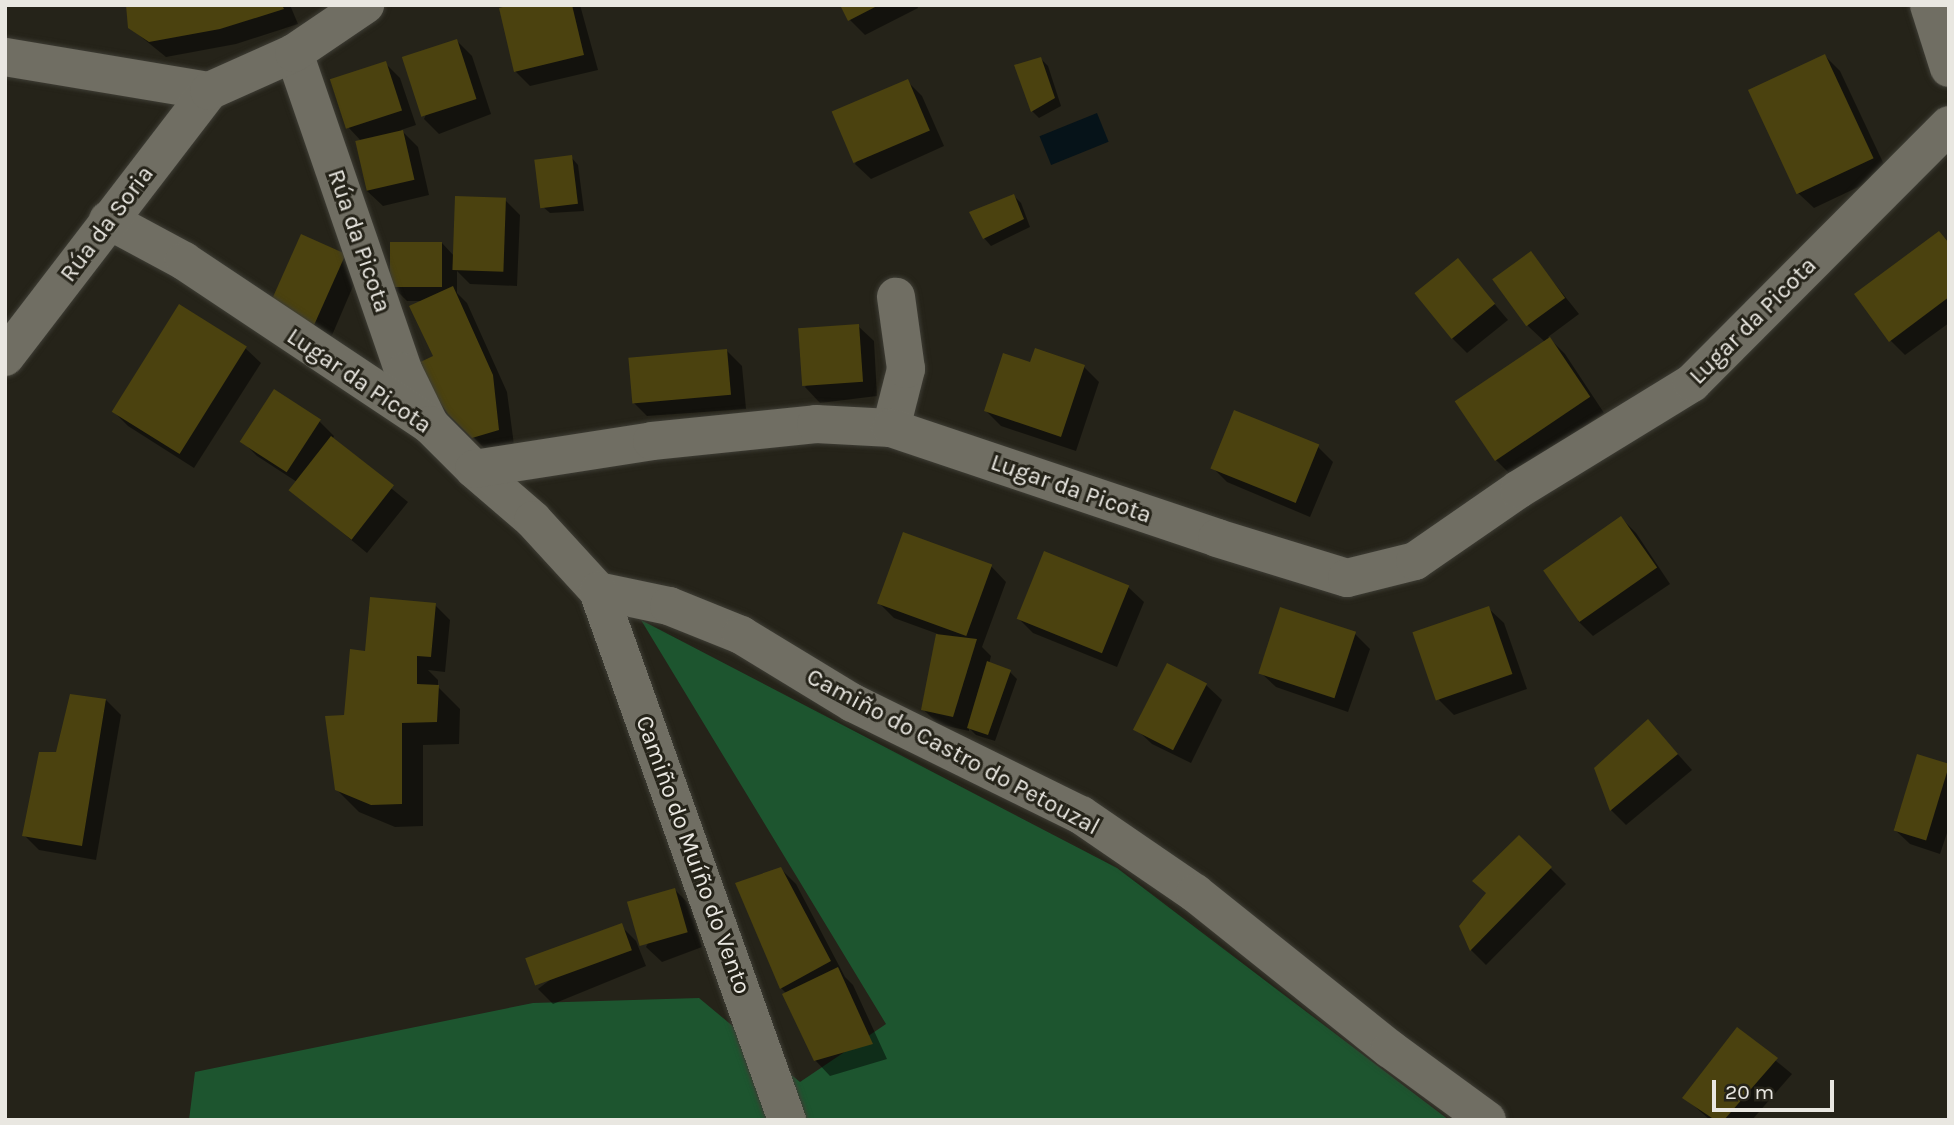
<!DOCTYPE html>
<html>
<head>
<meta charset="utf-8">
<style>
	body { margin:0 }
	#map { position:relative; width:1954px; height:1125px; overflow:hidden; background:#252319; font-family:Karla,sans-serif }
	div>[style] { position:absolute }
	.green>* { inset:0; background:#1d552f }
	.water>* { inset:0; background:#061319; transform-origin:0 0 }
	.shadow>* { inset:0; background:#0007 }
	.building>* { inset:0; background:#4b420f; transform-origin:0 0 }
	.roads { filter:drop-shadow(0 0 2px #3e3d35) drop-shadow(0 0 2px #3e3d35) }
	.minor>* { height:38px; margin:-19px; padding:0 19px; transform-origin:19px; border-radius:19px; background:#706e63 }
	.tertiary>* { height:38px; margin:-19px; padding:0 19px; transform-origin:19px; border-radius:19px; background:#706e63 }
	span { translate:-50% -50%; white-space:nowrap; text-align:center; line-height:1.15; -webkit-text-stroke:6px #252319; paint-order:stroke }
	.street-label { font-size:24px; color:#e9e7e1 }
	.frame { position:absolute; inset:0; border:7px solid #e9e7e1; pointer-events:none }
	.scale { position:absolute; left:1712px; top:1080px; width:122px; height:32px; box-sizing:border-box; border:4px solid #e9e7e1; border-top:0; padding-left:9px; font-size:21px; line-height:24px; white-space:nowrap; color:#e9e7e1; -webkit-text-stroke:5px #252319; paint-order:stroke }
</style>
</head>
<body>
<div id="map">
	<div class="green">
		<div style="clip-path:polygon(641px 620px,1117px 868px,1449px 1120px,189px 1120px,195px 1072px,533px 1003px,699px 998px,800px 1082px,886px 1024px)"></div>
	</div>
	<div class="water">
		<div style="left:1097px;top:113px;width:31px;height:62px;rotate:68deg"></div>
	</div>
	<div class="shadow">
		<div style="clip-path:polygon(128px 5px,290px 5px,298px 24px,236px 44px,166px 57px,129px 27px)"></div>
		<div style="clip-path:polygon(518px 5px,580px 5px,598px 70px,530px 86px,515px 71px)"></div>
		<div style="clip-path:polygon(842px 5px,917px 5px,918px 8px,865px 35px,850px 20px)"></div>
		<div style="clip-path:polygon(457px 41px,472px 56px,491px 114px,439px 134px,424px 119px)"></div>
		<div style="clip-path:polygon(1825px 56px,1840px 71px,1888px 173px,1814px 208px,1798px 193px)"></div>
		<div style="clip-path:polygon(1041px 59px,1048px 66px,1061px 106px,1039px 118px,1032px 111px)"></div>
		<div style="clip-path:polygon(385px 63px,400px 78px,416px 125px,401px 130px,418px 147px,429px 195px,383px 206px,367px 191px,363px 143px,348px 127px,332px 80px)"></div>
		<div style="clip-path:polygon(907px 81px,922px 96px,944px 146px,871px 179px,855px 164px)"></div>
		<div style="clip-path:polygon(571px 157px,578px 165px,584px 211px,550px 213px,542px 206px)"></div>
		<div style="clip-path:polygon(1014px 196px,1021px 203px,1030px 227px,991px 246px,984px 238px)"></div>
		<div style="clip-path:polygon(505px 200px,520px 215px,517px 286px,470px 284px,457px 271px,457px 293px,467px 303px,507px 392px,514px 445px,489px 453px,449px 413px,424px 301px,407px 301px,392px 286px,442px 243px,455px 257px)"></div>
		<div style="clip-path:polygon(1939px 233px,1949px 242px,1949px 323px,1905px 355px,1890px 340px)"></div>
		<div style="clip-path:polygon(1530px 253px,1579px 314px,1548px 337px,1565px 354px,1604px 413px,1511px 475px,1496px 460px,1545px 342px,1528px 326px)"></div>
		<div style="clip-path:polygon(345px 255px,360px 270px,330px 340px,286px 320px)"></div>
		<div style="clip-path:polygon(1458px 261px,1508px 320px,1467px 353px,1452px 338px)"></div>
		<div style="clip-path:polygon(858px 326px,874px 341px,877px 396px,820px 403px,805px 387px)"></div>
		<div style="clip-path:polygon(245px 348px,261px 363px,194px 468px,128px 426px,113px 411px)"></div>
		<div style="clip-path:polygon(727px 351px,742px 366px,746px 409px,647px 416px,632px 401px)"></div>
		<div style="clip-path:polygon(1084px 367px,1099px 382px,1076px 451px,1001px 426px,986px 411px)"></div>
		<div style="clip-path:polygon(319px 421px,334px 436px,332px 440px,408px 502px,367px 553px,291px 490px,297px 482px,257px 456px,242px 441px)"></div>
		<div style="clip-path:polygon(1318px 447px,1333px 462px,1310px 517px,1227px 482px,1212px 467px)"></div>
		<div style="clip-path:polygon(1621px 518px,1636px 533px,1670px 584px,1593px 636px,1578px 621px)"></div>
		<div style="clip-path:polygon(1045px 553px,1128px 587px,1144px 602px,1117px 667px,1033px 633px,1018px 618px)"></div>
		<div style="clip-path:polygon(991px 566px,1006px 582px,982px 647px,991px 656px,989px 664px,1010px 672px,1017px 679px,995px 741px,976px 735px,969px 728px,969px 731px,938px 724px,923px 709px,938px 634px,894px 618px,879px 603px)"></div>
		<div style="clip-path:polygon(435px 605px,450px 620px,445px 672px,428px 670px,438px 680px,438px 687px,460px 709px,459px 744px,423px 745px,423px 826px,395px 827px,359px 812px,336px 789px,345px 716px,366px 653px)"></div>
		<div style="clip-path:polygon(1488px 608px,1504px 623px,1527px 689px,1454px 715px,1439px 700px)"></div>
		<div style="clip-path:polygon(1355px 634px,1370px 649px,1348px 712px,1276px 687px,1260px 672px)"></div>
		<div style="clip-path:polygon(1167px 666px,1206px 685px,1222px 700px,1191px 763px,1152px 744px,1136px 729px)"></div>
		<div style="clip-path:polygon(106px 700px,121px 715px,96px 860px,39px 850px,24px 835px,57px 753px)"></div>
		<div style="clip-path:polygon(1648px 721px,1692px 770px,1626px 825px,1611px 810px,1596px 768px)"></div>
		<div style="clip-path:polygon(1918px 756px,1949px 766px,1949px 827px,1940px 854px,1910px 844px,1894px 829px)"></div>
		<div style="clip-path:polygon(1519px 837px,1566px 884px,1486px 965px,1471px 950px,1461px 927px,1487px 894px)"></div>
		<div style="clip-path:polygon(781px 869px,796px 884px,845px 977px,853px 985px,887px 1059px,830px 1076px,815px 1060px,787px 994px,781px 988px)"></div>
		<div style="clip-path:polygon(675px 890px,690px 905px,702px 947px,662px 962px,646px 947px)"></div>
		<div style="clip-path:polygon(621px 926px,636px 941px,646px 966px,553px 1004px,538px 989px)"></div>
		<div style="clip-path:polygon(1737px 1029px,1792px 1074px,1752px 1120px,1710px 1120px,1684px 1097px)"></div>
	</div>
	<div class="building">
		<div style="clip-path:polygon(126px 5px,282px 5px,284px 9px,220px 29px,149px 42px,128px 28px)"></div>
		<div style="clip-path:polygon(510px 5px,572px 5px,584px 55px,514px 72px,499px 8px)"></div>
		<div style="clip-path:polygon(840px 5px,879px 5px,848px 21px)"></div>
		<div style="left:457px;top:39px;width:63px;height:58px;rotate:72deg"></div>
		<div style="left:1825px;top:54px;width:115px;height:85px;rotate:65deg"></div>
		<div style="clip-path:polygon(1041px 57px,1055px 98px,1031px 112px,1014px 65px)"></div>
		<div style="left:386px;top:61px;width:52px;height:59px;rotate:72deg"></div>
		<div style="left:908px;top:79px;width:56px;height:83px;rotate:67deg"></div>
		<div style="left:403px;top:130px;width:51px;height:49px;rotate:77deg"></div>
		<div style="left:572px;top:155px;width:49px;height:38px;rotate:83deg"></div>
		<div style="clip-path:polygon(1014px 194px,1024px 219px,983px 239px,969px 212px)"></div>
		<div style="left:455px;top:196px;width:51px;height:74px;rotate:2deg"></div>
		<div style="clip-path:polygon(1939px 231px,1949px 243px,1949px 297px,1889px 342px,1854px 294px)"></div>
		<div style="left:301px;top:234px;width:49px;height:79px;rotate:24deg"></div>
		<div style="left:390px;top:242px;width:52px;height:45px"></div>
		<div style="left:1531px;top:251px;width:58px;height:48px;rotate:54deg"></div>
		<div style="left:1458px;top:258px;width:59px;height:56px;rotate:51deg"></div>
		<div style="clip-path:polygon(453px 286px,493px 375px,499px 430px,472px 438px,448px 414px,414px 365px,433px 356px,409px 306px)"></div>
		<div style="left:179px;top:304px;width:80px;height:127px;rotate:32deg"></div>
		<div style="left:859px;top:324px;width:58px;height:61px;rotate:86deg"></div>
		<div style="left:1550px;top:337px;width:72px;height:115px;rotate:56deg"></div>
		<div style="clip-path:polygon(1035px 348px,1085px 365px,1061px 437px,984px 411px,1003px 353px,1030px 362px)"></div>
		<div style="left:727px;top:349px;width:46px;height:99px;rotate:85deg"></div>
		<div style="left:274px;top:389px;width:56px;height:63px;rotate:33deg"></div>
		<div style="left:1234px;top:410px;width:92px;height:63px;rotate:22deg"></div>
		<div style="left:331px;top:436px;width:80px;height:69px;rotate:38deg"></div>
		<div style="left:1621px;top:516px;width:63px;height:95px;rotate:55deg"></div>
		<div style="left:903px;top:532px;width:95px;height:76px;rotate:20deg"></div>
		<div style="left:1044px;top:551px;width:92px;height:73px;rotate:22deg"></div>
		<div style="clip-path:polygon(370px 597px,436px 603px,431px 657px,417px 656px,417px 684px,439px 685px,437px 722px,402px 723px,402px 804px,371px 805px,335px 790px,325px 716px,344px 715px,350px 649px,365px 651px)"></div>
		<div style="left:1489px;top:606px;width:72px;height:81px;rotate:71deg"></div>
		<div style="left:1280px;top:607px;width:80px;height:70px;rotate:18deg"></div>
		<div style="clip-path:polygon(936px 634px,977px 639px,953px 717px,921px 710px)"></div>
		<div style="clip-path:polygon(987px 661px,1011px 670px,988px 735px,967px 728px)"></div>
		<div style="left:1167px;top:663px;width:45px;height:75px;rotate:27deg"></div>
		<div style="clip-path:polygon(70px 694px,106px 699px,82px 846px,22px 836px,39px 752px,56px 752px)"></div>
		<div style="clip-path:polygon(1648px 719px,1678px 754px,1610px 811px,1594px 768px)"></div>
		<div style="left:1917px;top:754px;width:34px;height:80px;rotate:17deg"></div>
		<div style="clip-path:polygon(1519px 835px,1552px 867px,1470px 951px,1459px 926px,1486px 893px,1472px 881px)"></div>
		<div style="clip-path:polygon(781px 867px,831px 961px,780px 989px,735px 883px)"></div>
		<div style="left:675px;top:888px;width:46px;height:50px;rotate:74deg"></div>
		<div style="left:622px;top:923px;width:29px;height:103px;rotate:70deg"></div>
		<div style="clip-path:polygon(838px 967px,873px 1044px,814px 1061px,782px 994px)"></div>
		<div style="clip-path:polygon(1737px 1027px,1778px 1058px,1724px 1120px,1715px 1120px,1682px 1098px)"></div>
	</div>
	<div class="roads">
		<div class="minor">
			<div style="left:1929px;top:5px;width:66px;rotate:72.4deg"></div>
			<div style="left:294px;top:53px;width:337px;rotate:71deg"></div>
			<div style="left:404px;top:372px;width:59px;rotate:63.9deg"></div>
			<div style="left:5px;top:57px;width:207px;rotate:9.5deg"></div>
			<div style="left:108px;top:220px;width:86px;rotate:28.3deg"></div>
			<div style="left:184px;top:261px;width:296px;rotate:33.7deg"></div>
			<div style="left:430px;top:425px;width:62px;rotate:45deg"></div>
			<div style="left:474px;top:469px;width:78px;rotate:40.8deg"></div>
			<div style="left:533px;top:520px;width:96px;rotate:47.5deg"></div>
			<div style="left:598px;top:591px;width:73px;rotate:11.9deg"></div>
			<div style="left:669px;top:606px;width:78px;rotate:21.9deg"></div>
			<div style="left:741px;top:635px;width:131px;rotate:31.3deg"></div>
			<div style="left:853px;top:703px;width:254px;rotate:26.2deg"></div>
			<div style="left:1081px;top:815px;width:138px;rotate:34.4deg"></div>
			<div style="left:1195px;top:893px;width:250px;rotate:38.7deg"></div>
			<div style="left:1390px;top:1049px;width:120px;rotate:36.2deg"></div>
			<div style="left:891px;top:428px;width:61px;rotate:-75.7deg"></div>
			<div style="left:906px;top:369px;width:73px;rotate:-97.9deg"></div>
			<div style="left:474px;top:469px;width:180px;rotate:-8.9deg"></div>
			<div style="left:652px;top:441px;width:165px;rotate:-5.9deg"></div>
			<div style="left:816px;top:424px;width:75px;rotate:3.1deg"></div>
			<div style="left:891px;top:428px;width:344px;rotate:18.6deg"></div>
			<div style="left:1217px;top:538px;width:136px;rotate:17.1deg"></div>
			<div style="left:1347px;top:578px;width:70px;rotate:-14deg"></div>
			<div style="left:1415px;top:561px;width:126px;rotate:-34.7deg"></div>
			<div style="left:1519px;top:489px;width:203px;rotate:-31.5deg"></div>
			<div style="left:1692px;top:383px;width:364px;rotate:-45.1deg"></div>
			<div style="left:598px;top:591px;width:562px;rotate:70.34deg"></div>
		</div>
		<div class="tertiary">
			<div style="left:5px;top:357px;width:335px;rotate:-52.5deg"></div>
			<div style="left:209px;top:91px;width:93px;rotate:-24.1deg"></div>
			<div style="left:294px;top:53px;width:86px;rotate:-34.1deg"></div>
		</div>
	</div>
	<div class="street-label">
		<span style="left:107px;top:224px;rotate:-53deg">Rúa da Soria</span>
		<span style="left:359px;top:241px;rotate:71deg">Rúa da Picota</span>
		<span style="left:1753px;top:321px;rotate:-45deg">Lugar da Picota</span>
		<span style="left:359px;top:381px;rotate:34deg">Lugar da Picota</span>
		<span style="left:1071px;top:489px;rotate:19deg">Lugar da Picota</span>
		<span style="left:953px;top:752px;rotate:28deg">Camiño do Castro do Petouzal</span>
		<span style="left:693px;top:855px;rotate:70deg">Camiño do Muíño do Vento</span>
	</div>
	<div class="frame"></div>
	<div class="scale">20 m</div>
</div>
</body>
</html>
